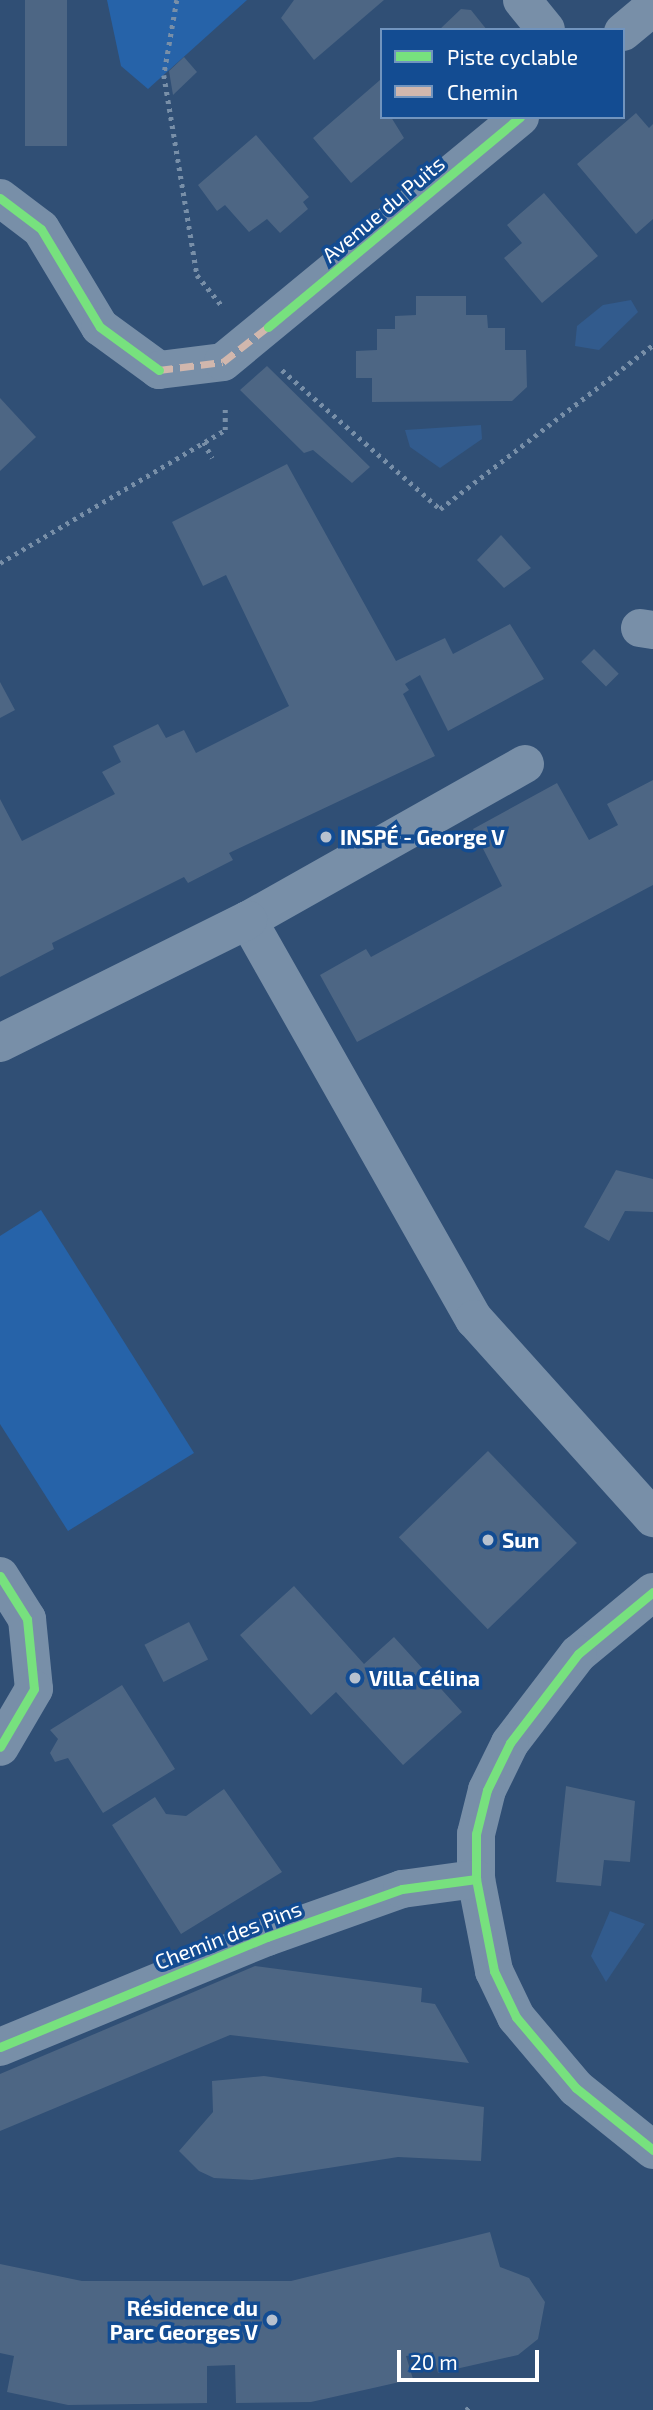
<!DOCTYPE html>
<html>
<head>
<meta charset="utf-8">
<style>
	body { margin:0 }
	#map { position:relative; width:653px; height:2410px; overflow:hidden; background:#304f75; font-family:"Exo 2",sans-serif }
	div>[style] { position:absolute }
	.green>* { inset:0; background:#2663a9 }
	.water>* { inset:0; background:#325b8d }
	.building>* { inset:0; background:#4d6684; transform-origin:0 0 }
	.path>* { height:4.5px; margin-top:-2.25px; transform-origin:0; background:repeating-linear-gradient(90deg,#788fa8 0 3.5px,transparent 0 8.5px) }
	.minor>* { height:38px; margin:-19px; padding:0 19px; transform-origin:19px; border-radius:19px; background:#788fa8 }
	.quiet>* { height:7px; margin-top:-3.5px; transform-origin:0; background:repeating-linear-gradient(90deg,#d1b7ad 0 14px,transparent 0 21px) }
	.cycleway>* { height:9px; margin:-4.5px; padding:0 4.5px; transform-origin:4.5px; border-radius:4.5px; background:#77e17e }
	.dots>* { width:19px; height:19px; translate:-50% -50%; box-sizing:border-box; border:4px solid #134c92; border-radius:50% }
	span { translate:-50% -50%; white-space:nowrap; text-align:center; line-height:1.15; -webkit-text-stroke:7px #134c92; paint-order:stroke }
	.street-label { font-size:21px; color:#fff }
	.poi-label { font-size:21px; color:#fff; font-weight:700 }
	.left { translate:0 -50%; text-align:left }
	.right { translate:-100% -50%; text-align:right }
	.legend { position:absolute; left:380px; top:28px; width:245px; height:91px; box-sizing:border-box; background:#134c92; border:2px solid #7194be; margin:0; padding:9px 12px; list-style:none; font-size:21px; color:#fff }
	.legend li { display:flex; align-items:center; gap:14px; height:35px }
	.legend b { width:35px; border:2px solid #7194be }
	.scale { position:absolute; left:397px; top:2350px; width:142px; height:32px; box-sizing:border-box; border:4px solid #fff; border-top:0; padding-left:9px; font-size:21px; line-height:24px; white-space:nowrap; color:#fff; -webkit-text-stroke:5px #134c92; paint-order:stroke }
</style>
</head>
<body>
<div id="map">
	<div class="green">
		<div style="clip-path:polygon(107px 0,247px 0,148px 89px,121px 66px)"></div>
		<div style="clip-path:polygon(41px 1210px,194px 1453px,68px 1531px,0 1424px,0 1236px)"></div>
	</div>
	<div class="water">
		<div style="clip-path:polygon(631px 300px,638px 312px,599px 350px,575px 346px,577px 326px,603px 305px)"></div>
		<div style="clip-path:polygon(481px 425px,482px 439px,440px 468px,410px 447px,405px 430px)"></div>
		<div style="clip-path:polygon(610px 1911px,645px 1924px,606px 1982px,591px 1956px)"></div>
	</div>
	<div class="building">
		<div style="left:25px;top:0;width:42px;height:146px"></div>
		<div style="clip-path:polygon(294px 0,384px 0,314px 60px,281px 18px)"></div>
		<div style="clip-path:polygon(461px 9px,471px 10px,487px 30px,439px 30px)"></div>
		<div style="clip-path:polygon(184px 57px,197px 72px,173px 95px,169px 71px)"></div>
		<div style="clip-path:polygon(380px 80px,382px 117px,391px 117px,404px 138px,351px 183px,313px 138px)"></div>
		<div style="clip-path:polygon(636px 113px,649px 128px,653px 124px,653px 219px,636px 234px,577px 164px)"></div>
		<div style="clip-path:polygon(256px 135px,309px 197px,303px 202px,308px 209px,280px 233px,267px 219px,249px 232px,225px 205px,217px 211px,198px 185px)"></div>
		<div style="clip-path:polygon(544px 193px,598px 256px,542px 303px,504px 258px,522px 243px,507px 225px)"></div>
		<div style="clip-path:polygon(416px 296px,466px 296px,466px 315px,487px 315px,488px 328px,505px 328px,505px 350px,526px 350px,527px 387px,512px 401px,372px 402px,372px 378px,356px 378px,356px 351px,377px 350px,377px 329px,395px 329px,395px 316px,416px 315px)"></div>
		<div style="clip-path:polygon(267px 366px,370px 467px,352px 483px,313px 450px,304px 453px,240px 390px)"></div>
		<div style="clip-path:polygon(0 398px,36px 437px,0 471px)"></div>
		<div style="clip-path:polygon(287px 464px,396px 661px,445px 638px,453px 654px,510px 624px,544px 679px,448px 731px,420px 675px,405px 684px,409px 690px,403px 694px,435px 756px,229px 853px,233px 860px,188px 883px,184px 877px,52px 943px,54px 949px,0 977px,0 799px,22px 841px,115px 794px,102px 772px,121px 762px,113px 746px,158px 724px,166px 738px,184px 730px,196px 753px,289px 706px,226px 575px,203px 586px,172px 522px)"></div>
		<div style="clip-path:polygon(501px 535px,531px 568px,504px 588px,477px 560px)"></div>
		<div style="left:594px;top:649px;width:35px;height:18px;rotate:45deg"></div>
		<div style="clip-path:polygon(0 682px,15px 710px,0 718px)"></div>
		<div style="clip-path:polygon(653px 780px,653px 885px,357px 1042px,320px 975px,366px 949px,371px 957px,502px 886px,473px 829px,557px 783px,589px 840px,618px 825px,607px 804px)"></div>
		<div style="clip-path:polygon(616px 1170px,653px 1179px,653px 1212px,625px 1211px,609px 1241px,584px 1227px)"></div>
		<div style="left:488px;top:1451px;width:128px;height:124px;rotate:46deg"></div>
		<div style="clip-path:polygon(294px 1586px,364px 1664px,394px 1637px,462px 1712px,403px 1765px,336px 1692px,311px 1715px,240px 1635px)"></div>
		<div style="left:189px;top:1622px;width:42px;height:50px;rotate:63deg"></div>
		<div style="clip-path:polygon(122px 1685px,175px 1769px,103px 1813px,68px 1758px,55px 1762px,50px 1753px,58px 1739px,50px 1730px)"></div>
		<div style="clip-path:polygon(566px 1786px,635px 1801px,630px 1862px,604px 1860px,601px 1886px,556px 1882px)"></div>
		<div style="clip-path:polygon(224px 1789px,282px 1872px,181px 1934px,112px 1825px,155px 1797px,166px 1814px,186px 1816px)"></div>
		<div style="clip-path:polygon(255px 1966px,422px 1988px,421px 2002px,435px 2004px,469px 2063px,230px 2035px,0 2131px,0 2074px)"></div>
		<div style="clip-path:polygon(264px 2076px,484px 2107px,481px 2161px,398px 2157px,252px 2180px,214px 2178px,199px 2171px,179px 2151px,213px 2112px,212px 2081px)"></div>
		<div style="clip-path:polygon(490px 2232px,500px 2267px,529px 2278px,545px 2302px,538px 2339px,518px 2355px,438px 2373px,433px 2352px,406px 2356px,413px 2379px,311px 2402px,236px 2403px,235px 2365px,207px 2366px,207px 2403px,68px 2405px,7px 2392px,14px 2356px,0 2353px,0 2264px,82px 2281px,291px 2281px)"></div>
	</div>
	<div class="path">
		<div style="left:177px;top:0;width:76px;rotate:99.8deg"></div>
		<div style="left:164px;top:75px;width:203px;rotate:80.6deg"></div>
		<div style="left:197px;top:275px;width:38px;rotate:51deg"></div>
		<div style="left:282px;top:370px;width:210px;rotate:41.3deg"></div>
		<div style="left:440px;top:509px;width:269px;rotate:-37.6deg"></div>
		<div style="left:204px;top:442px;width:18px;rotate:63deg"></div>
		<div style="left:0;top:563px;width:261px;rotate:-30.6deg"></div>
		<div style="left:225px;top:430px;width:25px;rotate:-90deg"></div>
		<div style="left:466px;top:2410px;width:6px;rotate:-39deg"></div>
	</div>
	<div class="minor">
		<div style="left:522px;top:0;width:38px;rotate:51deg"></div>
		<div style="left:623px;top:32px;width:39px;rotate:-40deg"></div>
		<div style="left:0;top:198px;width:51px;rotate:37.1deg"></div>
		<div style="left:41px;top:229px;width:114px;rotate:59deg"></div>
		<div style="left:100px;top:327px;width:73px;rotate:36.1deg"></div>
		<div style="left:159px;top:370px;width:64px;rotate:-7.1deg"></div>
		<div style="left:223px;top:362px;width:385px;rotate:-39.5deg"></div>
		<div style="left:640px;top:628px;width:13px;rotate:9deg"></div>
		<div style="left:525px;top:764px;width:318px;rotate:150.6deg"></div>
		<div style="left:248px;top:920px;width:459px;rotate:60.5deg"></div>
		<div style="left:474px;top:1319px;width:268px;rotate:48deg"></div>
		<div style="left:0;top:1043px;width:277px;rotate:-26.4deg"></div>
		<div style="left:0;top:1576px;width:51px;rotate:57.9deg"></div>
		<div style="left:27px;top:1619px;width:70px;rotate:84.3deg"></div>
		<div style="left:34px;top:1689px;width:67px;rotate:120.4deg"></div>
		<div style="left:653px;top:1592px;width:97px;rotate:140.4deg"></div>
		<div style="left:578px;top:1654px;width:112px;rotate:127.4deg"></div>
		<div style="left:510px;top:1743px;width:52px;rotate:116.1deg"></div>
		<div style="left:487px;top:1790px;width:45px;rotate:104deg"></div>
		<div style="left:476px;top:1834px;width:45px;rotate:90deg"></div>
		<div style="left:476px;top:1879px;width:94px;rotate:78.9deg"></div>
		<div style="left:494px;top:1971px;width:51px;rotate:64.4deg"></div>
		<div style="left:516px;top:2017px;width:93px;rotate:49.8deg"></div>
		<div style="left:576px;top:2088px;width:99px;rotate:38.8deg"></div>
		<div style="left:0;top:2047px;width:289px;rotate:-22.4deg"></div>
		<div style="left:267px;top:1937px;width:143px;rotate:-19.6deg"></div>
		<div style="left:402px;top:1889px;width:75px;rotate:-7.7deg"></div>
	</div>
	<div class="quiet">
		<div style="left:159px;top:370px;width:64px;rotate:-7.1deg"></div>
		<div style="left:223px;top:362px;width:57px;rotate:-37.9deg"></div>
	</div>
	<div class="cycleway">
		<div style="left:0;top:198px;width:51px;rotate:37.1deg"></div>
		<div style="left:41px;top:229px;width:114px;rotate:59deg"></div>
		<div style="left:100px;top:327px;width:73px;rotate:36.1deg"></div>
		<div style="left:268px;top:327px;width:328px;rotate:-39.8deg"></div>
		<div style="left:0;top:1576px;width:51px;rotate:57.9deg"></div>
		<div style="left:27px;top:1619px;width:70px;rotate:84.3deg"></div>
		<div style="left:34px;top:1689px;width:67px;rotate:120.4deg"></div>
		<div style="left:653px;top:1592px;width:97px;rotate:140.4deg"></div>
		<div style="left:578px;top:1654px;width:112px;rotate:127.4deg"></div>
		<div style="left:510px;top:1743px;width:52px;rotate:116.1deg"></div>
		<div style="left:487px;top:1790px;width:45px;rotate:104deg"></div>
		<div style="left:476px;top:1834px;width:45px;rotate:90deg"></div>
		<div style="left:476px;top:1879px;width:94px;rotate:78.9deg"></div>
		<div style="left:494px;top:1971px;width:51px;rotate:64.4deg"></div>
		<div style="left:516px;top:2017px;width:93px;rotate:49.8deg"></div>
		<div style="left:576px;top:2088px;width:99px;rotate:38.8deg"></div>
		<div style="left:0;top:2047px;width:289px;rotate:-22.4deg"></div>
		<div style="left:267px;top:1937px;width:143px;rotate:-19.6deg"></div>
		<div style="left:402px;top:1889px;width:75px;rotate:-7.7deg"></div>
	</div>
	<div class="dots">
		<div style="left:326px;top:837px;background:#b7c1cf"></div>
		<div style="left:488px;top:1540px;background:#b7c1cf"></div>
		<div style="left:355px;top:1678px;background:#b7c1cf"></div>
		<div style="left:272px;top:2320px;background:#b7c1cf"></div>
	</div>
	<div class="street-label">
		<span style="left:383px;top:209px;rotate:-40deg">Avenue du Puits</span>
		<span style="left:228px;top:1935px;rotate:-21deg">Chemin des Pins</span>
	</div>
	<div class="poi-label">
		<span class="left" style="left:340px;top:837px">INSPÉ - George V</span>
		<span class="left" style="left:502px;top:1540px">Sun</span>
		<span class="left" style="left:369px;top:1678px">Villa Célina</span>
		<span class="right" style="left:258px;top:2320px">Résidence du<br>Parc Georges V</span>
	</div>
	<ul class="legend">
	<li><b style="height:9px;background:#77e17e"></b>Piste cyclable</li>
	<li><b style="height:9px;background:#d1b7ad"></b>Chemin</li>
	</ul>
	<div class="scale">20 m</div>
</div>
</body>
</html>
